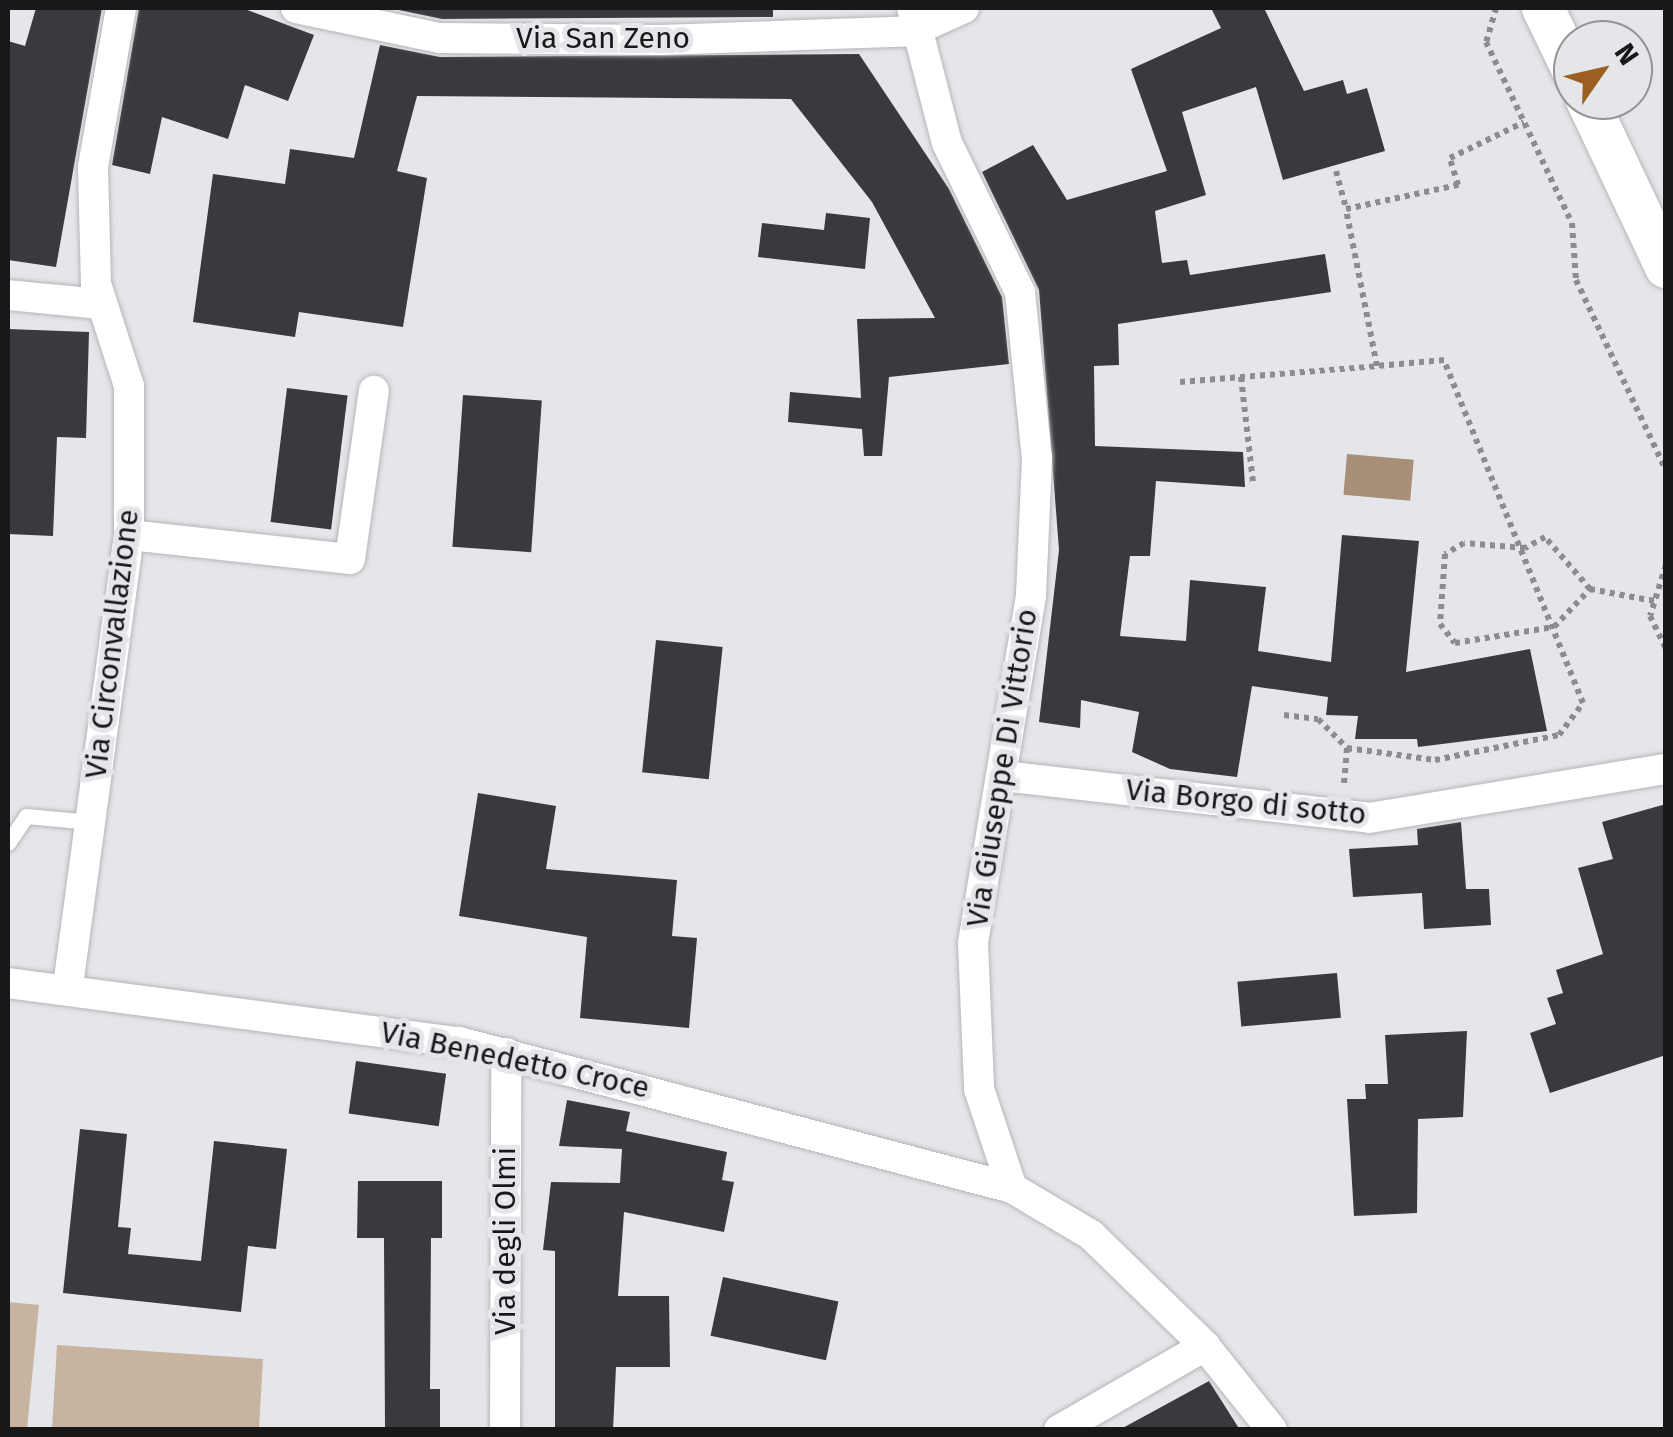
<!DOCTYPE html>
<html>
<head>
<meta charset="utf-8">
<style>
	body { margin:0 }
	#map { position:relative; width:1673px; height:1437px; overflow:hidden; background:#e5e6ea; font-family:"Fira Sans",sans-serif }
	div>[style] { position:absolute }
	.green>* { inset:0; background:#c8b3a1 }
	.water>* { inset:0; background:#a88f7a; transform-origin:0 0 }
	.building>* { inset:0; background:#393a3d; transform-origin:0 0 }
	.path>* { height:6px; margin-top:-3px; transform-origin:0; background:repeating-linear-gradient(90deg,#8c8d8f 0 5px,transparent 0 10px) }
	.roads { filter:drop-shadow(0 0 2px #b5b6b9) drop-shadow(0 0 2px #b5b6b9) }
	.lane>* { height:15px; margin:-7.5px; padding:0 7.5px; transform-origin:7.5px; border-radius:7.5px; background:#fff }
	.street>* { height:30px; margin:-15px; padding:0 15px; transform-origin:15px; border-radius:15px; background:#fff }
	.secondary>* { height:42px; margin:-21px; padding:0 21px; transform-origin:21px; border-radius:21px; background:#fff }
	span { translate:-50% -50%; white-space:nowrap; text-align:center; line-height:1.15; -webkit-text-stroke:10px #e5e6ea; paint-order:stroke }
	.street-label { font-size:30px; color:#181819 }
	.frame { position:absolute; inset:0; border:10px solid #181819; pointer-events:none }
	.north { position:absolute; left:1553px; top:20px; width:100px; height:100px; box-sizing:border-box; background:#e5e6ea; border:2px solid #939496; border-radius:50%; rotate:56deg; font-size:28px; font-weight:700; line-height:40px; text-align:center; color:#181819 }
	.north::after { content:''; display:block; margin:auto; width:35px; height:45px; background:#9b6021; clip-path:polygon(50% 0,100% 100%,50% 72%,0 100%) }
</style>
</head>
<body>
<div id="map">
	<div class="green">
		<div style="clip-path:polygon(8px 1302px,39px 1305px,27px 1429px,8px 1429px)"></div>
		<div style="clip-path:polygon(57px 1345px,263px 1359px,259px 1429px,52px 1429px)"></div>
	</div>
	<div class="water">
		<div style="left:1347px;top:454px;width:67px;height:41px;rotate:5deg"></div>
	</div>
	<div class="building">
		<div style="clip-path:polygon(36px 8px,102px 8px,56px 267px,8px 260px,8px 41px,25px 46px)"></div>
		<div style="clip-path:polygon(139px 8px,242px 8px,314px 35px,288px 101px,245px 85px,228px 139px,162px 117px,150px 174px,112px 165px)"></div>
		<div style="clip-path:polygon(389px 8px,773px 8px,773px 17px,442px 19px)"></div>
		<div style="clip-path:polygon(1211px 8px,1264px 8px,1304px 91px,1343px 80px,1347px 94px,1367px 88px,1385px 151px,1283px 180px,1256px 87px,1182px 112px,1206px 195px,1155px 211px,1162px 263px,1187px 260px,1190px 275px,1325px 254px,1331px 292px,1118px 324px,1119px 365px,1094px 366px,1095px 446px,1243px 452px,1245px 487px,1156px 481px,1150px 556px,1130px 556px,1120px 636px,1186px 641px,1190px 580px,1266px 587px,1258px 651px,1331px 662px,1342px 535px,1419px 541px,1406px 672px,1530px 649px,1547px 731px,1418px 747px,1417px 739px,1355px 739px,1358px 716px,1326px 715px,1328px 697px,1252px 686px,1237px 777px,1170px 769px,1132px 752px,1139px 712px,1081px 700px,1080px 728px,1039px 722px,1059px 550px,1039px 290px,982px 172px,1033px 145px,1067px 200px,1167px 171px,1131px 69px,1221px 28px)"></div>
		<div style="clip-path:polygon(380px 45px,440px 57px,859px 54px,949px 189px,1002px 297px,1009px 364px,889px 377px,882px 456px,864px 456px,862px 429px,788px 422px,790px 392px,861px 398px,857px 319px,935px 318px,872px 202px,791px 99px,417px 96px,397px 171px,427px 178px,403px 327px,299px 312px,295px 337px,193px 322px,213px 174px,285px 184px,290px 149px,354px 158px)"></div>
		<div style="clip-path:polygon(826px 213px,870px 218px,865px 269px,758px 257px,762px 223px,824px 230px)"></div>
		<div style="clip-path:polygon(8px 329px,89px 332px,86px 438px,57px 437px,53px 536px,8px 534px)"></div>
		<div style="left:287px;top:388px;width:61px;height:135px;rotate:7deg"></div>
		<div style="left:463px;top:395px;width:79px;height:152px;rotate:4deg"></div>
		<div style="left:656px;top:640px;width:67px;height:133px;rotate:6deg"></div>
		<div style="clip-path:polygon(478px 793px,556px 806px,546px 869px,677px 880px,672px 936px,697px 938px,689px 1028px,580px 1018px,587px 937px,459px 916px)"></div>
		<div style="clip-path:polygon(1666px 804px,1666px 1055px,1550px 1093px,1530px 1033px,1556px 1024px,1547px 998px,1563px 993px,1556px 970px,1603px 954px,1578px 868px,1613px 859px,1602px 822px)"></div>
		<div style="clip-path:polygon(1461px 822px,1466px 889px,1489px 889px,1491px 925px,1424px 929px,1422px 893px,1353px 897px,1349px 849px,1418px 845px,1417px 829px)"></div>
		<div style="left:1337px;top:973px;width:45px;height:100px;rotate:85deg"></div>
		<div style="clip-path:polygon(1467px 1031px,1463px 1117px,1418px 1119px,1417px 1213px,1354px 1216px,1347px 1099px,1366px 1099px,1365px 1084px,1388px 1084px,1385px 1035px)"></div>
		<div style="left:356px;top:1061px;width:91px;height:53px;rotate:8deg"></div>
		<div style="clip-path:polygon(567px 1100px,630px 1112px,626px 1131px,727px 1152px,722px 1180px,734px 1182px,724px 1232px,624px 1212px,618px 1296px,669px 1296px,670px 1367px,616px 1367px,613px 1430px,555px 1430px,555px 1251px,543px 1250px,551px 1182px,620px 1183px,622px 1149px,559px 1146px)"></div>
		<div style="clip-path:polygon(80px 1129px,127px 1134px,118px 1227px,131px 1228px,128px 1254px,201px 1261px,214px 1141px,287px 1149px,276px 1249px,248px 1246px,241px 1312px,63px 1293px)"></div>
		<div style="clip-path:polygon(358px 1181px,442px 1181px,442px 1238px,431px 1238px,430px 1389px,440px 1389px,440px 1430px,385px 1430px,384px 1238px,357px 1238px)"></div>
		<div style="left:723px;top:1277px;width:118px;height:60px;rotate:12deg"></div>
		<div style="clip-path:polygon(1209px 1381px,1240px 1430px,1119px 1430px)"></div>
	</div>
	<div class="path">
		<div style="left:1496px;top:8px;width:35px;rotate:106deg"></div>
		<div style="left:1486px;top:42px;width:200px;rotate:64.6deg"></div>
		<div style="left:1572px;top:223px;width:57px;rotate:86deg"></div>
		<div style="left:1576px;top:280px;width:210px;rotate:64.7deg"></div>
		<div style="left:1336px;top:171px;width:39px;rotate:75deg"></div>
		<div style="left:1346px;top:209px;width:115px;rotate:-12.1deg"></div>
		<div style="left:1458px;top:185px;width:28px;rotate:-107deg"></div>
		<div style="left:1450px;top:158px;width:82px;rotate:-25.9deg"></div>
		<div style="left:1241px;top:377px;width:106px;rotate:83.5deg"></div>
		<div style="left:1180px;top:382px;width:198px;rotate:-4.6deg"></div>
		<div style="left:1666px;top:565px;width:53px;rotate:107.4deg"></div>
		<div style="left:1650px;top:616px;width:37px;rotate:64deg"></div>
		<div style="left:1590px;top:589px;width:69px;rotate:-130.9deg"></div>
		<div style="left:1545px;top:537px;width:23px;rotate:151deg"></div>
		<div style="left:1525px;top:548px;width:61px;rotate:-175.3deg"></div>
		<div style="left:1464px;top:543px;width:22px;rotate:150deg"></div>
		<div style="left:1445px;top:554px;width:70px;rotate:94.1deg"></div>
		<div style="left:1440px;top:624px;width:24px;rotate:52deg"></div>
		<div style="left:1455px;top:643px;width:100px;rotate:-9.2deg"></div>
		<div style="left:1554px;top:627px;width:52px;rotate:-46.5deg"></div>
		<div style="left:1590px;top:589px;width:65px;rotate:10.6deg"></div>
		<div style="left:1284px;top:715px;width:34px;rotate:7deg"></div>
		<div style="left:1318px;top:719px;width:41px;rotate:45deg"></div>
		<div style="left:1344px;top:783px;width:35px;rotate:-85deg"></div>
		<div style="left:1347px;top:748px;width:89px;rotate:7.8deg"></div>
		<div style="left:1435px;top:760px;width:126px;rotate:-11.4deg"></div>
		<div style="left:1559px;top:735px;width:40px;rotate:-53deg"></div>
		<div style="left:1583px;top:703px;width:370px;rotate:-112.1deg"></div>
		<div style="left:1444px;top:360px;width:67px;rotate:174.9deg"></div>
		<div style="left:1377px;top:366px;width:160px;rotate:-101.2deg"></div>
	</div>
	<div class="roads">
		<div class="lane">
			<div style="left:8px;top:843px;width:32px;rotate:-56deg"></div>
			<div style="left:26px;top:816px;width:65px;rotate:5.3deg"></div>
		</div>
		<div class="street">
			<div style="left:296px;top:8px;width:147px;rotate:11.8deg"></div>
			<div style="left:440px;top:38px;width:221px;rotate:0.5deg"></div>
			<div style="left:661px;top:40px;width:252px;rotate:-2deg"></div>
			<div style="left:913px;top:31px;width:56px;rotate:-24.3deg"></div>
			<div style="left:912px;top:8px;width:139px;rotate:75.5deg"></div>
			<div style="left:947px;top:143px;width:166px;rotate:63.9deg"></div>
			<div style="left:1020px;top:292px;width:167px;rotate:84.2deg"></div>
			<div style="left:1037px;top:458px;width:138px;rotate:92.5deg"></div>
			<div style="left:1031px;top:596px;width:352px;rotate:99.5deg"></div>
			<div style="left:973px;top:943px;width:146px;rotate:87.6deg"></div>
			<div style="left:979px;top:1089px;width:104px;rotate:71.6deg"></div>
			<div style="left:8px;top:295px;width:94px;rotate:5.5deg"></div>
			<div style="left:129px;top:535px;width:222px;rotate:6.2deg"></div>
			<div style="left:350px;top:559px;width:170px;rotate:-81.9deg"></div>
			<div style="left:1003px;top:776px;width:368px;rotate:6.5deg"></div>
			<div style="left:1369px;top:818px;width:301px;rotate:-9.4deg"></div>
			<div style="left:8px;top:983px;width:455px;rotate:7.5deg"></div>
			<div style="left:459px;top:1042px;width:572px;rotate:14.79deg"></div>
			<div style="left:1012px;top:1188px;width:92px;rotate:30.7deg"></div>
			<div style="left:1091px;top:1235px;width:159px;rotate:44.2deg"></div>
			<div style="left:1205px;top:1346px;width:107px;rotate:51.4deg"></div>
			<div style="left:68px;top:986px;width:455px;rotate:-82.3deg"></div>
			<div style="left:129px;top:535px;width:149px;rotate:-90deg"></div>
			<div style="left:129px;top:386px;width:107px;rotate:-107.9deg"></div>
			<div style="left:96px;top:284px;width:117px;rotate:-91.5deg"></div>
			<div style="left:93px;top:167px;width:161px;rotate:-80deg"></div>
			<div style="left:505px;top:1430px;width:377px;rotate:-89.8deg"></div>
			<div style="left:1059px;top:1430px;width:168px;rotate:-29.9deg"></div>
		</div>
		<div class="secondary">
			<div style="left:1543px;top:8px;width:69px;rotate:64.2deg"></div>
			<div style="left:1587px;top:100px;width:185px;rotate:64.7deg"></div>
		</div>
	</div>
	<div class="street-label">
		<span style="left:603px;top:38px">Via San Zeno</span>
		<span style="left:112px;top:644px;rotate:-83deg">Via Circonvallazione</span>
		<span style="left:1002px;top:768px;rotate:-81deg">Via Giuseppe Di Vittorio</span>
		<span style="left:1246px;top:802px;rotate:6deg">Via Borgo di sotto</span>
		<span style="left:515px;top:1060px;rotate:12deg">Via Benedetto Croce</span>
		<span style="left:505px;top:1241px;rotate:-90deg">Via degli Olmi</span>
	</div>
	<div class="frame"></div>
	<div class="north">N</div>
</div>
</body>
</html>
